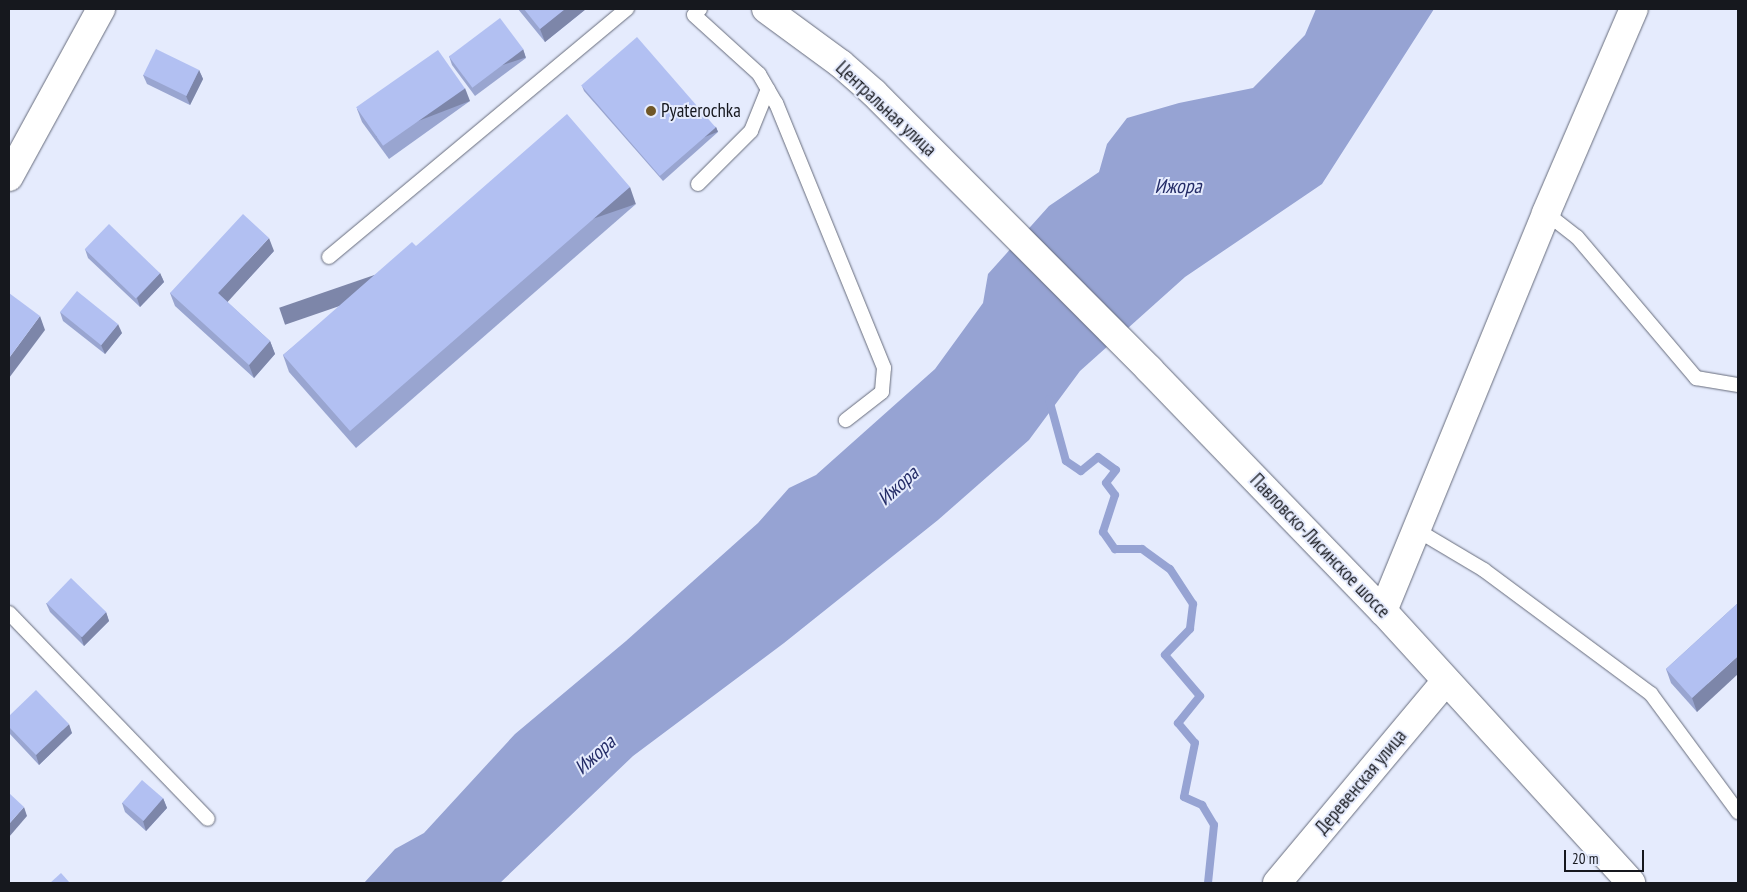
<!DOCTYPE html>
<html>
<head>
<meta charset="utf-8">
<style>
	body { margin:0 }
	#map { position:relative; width:1747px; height:892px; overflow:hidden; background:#e5ebfd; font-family:"PT Sans Narrow",sans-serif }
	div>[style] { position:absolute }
	.water>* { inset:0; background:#96a3d3 }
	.stream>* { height:8px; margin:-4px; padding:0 4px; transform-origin:4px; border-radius:4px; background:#96a3d3 }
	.roads { filter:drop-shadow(0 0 1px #666b7b) drop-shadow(0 0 1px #666b7b) }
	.lane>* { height:14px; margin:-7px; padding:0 7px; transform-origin:7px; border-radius:7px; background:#fff }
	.street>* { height:28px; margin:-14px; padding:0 14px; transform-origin:14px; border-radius:14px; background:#fff }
	.secondary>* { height:28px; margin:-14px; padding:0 14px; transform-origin:14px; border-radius:14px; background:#fff }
	.wall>* { inset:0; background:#99a5d0 }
	.shaded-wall>* { inset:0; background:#7d86a9; transform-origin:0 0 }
	.building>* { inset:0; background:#b2c0f2; transform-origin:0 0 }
	.dots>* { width:14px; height:14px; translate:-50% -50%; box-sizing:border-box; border:2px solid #e5ebfd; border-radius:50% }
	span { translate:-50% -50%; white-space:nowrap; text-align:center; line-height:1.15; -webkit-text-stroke:4px #e5ebfd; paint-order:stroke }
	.street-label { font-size:19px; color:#16181e }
	.poi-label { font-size:19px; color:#16181e }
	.left { translate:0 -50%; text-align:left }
	.water-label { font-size:20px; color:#242c67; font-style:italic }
	.frame { position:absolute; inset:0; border:10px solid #16181e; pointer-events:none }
	.scale { position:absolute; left:1564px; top:850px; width:80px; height:22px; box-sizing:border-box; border:2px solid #16181e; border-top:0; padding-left:6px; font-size:15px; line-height:18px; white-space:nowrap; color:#16181e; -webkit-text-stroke:4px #e5ebfd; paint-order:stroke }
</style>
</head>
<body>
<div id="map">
	<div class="water">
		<div style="clip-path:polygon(1316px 9px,1434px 9px,1322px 184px,1185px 277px,1080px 371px,1029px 440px,938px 520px,784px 643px,633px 756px,500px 883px,364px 883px,395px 849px,424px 833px,515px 734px,626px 641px,758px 523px,789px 488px,816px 475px,935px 369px,983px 303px,988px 274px,1049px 206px,1099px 172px,1107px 144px,1127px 118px,1179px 103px,1253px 88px,1305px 35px)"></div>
	</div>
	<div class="stream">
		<div style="left:1049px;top:399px;width:64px;rotate:74.7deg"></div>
		<div style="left:1066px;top:461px;width:18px;rotate:34deg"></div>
		<div style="left:1081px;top:471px;width:22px;rotate:-39deg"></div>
		<div style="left:1098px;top:457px;width:22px;rotate:36deg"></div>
		<div style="left:1116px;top:470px;width:16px;rotate:128deg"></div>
		<div style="left:1106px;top:483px;width:15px;rotate:53deg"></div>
		<div style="left:1115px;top:495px;width:39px;rotate:108deg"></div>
		<div style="left:1103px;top:532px;width:21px;rotate:55deg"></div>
		<div style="left:1115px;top:549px;width:27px"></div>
		<div style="left:1142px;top:549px;width:34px;rotate:36deg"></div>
		<div style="left:1170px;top:569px;width:42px;rotate:56.7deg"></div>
		<div style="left:1193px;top:604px;width:25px;rotate:97deg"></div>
		<div style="left:1190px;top:629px;width:36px;rotate:134deg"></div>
		<div style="left:1165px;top:655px;width:54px;rotate:49.5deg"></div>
		<div style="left:1200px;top:696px;width:35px;rotate:129deg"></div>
		<div style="left:1178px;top:723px;width:26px;rotate:50deg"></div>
		<div style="left:1195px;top:743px;width:55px;rotate:101.5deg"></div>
		<div style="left:1184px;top:797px;width:20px;rotate:24deg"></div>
		<div style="left:1202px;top:805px;width:23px;rotate:59deg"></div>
		<div style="left:1214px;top:825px;width:58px;rotate:95.9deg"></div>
	</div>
	<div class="roads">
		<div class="lane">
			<div style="left:700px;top:9px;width:8px;rotate:135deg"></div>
			<div style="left:694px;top:15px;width:88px;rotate:42.2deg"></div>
			<div style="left:759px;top:74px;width:34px;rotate:60deg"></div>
			<div style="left:776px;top:103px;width:286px;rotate:67.8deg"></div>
			<div style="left:884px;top:368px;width:24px;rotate:95deg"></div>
			<div style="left:882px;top:392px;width:46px;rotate:142.1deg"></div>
			<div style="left:698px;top:184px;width:75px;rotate:-45deg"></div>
			<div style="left:751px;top:131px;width:45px;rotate:-68deg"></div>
			<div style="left:1546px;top:213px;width:39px;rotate:38deg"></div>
			<div style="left:1577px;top:237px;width:185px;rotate:49.8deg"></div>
			<div style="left:1696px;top:378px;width:43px;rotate:9.5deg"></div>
			<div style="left:329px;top:257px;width:388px;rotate:-39.8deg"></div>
			<div style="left:1417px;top:530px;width:78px;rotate:30.8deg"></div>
			<div style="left:1484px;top:570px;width:208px;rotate:36.6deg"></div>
			<div style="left:1651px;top:694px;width:147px;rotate:53.6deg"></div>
			<div style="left:9px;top:613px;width:286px;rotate:46deg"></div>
		</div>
		<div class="street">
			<div style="left:9px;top:177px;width:192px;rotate:-61.3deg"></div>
			<div style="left:1383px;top:611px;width:430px;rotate:-67.7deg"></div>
			<div style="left:1546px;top:213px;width:222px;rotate:-66.7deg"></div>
		</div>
		<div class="secondary">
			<div style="left:766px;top:9px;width:93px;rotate:36.3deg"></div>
			<div style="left:841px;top:64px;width:44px;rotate:41.3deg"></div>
			<div style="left:874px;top:93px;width:390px;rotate:45.1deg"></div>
			<div style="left:1149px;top:369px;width:337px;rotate:46deg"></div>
			<div style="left:1383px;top:611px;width:368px;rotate:47.6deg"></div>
			<div style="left:1277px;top:883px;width:263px;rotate:-50.1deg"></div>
		</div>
	</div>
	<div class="wall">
		<div style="clip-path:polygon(518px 9px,586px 9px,545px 42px)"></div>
		<div style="clip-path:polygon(523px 49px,526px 58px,475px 96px,452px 65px,449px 56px)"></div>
		<div style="clip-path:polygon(199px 70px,203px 79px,190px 105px,147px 84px,143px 75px)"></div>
		<div style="clip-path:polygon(582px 86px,716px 127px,718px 132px,663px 181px,584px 91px)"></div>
		<div style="clip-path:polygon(470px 101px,389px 159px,362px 122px,357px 109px)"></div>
		<div style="clip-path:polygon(636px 204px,356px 448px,289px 372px,283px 355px,416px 246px)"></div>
		<div style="clip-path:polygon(85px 249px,160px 273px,164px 282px,140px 307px,88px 258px)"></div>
		<div style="clip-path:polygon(274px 251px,227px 302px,270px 341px,275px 354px,254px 378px,175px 306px,170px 293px)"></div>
		<div style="clip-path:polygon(60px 312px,122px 333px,105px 354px,63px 321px)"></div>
		<div style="clip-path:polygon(46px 603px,106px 612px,109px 621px,84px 646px,50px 612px)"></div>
		<div style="clip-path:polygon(1738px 603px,1697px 712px,1671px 683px,1666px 669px)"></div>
		<div style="clip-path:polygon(9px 716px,72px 733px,39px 765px,9px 733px)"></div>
		<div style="clip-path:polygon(163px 798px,167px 808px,146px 831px,125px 812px,122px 803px)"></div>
	</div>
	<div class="shaded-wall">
		<div style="clip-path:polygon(565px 9px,586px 9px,545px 42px,540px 29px)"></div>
		<div style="left:523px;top:49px;width:9px;height:64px;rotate:72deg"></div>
		<div style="clip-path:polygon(199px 70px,203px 79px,190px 105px,186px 96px)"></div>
		<div style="left:465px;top:88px;width:14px;height:100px;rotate:69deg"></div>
		<div style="left:716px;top:127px;width:5px;height:74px;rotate:68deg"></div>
		<div style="left:630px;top:187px;width:18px;height:371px;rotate:71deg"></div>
		<div style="clip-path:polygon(269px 238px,274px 251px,223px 307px,218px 293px)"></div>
		<div style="clip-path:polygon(160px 273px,164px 282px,140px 307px,137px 298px)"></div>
		<div style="clip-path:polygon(40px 316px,45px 330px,9px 378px,9px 358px)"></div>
		<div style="clip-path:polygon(118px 324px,122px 333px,105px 354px,101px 345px)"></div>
		<div style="clip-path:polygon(270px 341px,275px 354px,254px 378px,249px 365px)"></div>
		<div style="clip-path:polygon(106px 612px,109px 621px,84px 646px,81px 637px)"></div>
		<div style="clip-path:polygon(1738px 656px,1738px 674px,1697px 712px,1692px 698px)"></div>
		<div style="clip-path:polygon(69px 724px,72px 733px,39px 765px,36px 755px)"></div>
		<div style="clip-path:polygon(163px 798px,167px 808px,146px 831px,143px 821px)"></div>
		<div style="clip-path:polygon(24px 807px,27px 816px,9px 837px,9px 824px)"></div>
	</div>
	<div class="building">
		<div style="clip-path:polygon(524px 9px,565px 9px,540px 29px)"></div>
		<div style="left:500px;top:18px;width:39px;height:64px;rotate:53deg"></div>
		<div style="left:637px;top:37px;width:120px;height:74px;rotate:49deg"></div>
		<div style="left:156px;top:49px;width:48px;height:29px;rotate:26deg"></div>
		<div style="left:438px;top:50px;width:47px;height:100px;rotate:55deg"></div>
		<div style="clip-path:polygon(567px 114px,630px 187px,350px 431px,283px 355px,412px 242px,416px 246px)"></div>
		<div style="clip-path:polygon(243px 214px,269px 238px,218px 293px,270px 341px,249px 365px,170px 293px)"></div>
		<div style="left:109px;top:224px;width:71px;height:35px;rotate:44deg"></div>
		<div style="left:77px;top:291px;width:53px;height:27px;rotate:39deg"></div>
		<div style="clip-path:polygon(9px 293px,40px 316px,9px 358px)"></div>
		<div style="left:71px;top:578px;width:49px;height:35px;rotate:44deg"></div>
		<div style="clip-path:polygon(1738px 603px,1738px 656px,1692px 698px,1666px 669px)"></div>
		<div style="clip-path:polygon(36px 690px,69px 724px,36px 755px,9px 727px,9px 716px)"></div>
		<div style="left:142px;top:780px;width:28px;height:30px;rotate:41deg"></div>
		<div style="clip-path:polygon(9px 793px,24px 807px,9px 824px)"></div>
		<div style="clip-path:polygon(61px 873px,70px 883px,50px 883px)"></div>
	</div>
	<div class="dots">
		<div style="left:651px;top:111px;background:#705728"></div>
	</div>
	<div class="street-label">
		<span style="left:886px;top:109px;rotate:43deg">Центральная улица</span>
		<span style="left:1320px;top:546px;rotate:46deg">Павловско-Лисинское шоссе</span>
		<span style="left:1361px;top:782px;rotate:-50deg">Деревенская улица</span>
	</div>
	<div class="poi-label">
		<span class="left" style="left:661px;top:111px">Pyaterochka</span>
	</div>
	<div class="water-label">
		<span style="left:1178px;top:186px">Ижора</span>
		<span style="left:898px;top:486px;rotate:-42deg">Ижора</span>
		<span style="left:595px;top:755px;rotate:-42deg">Ижора</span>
	</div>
	<div class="frame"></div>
	<div class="scale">20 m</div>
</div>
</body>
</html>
